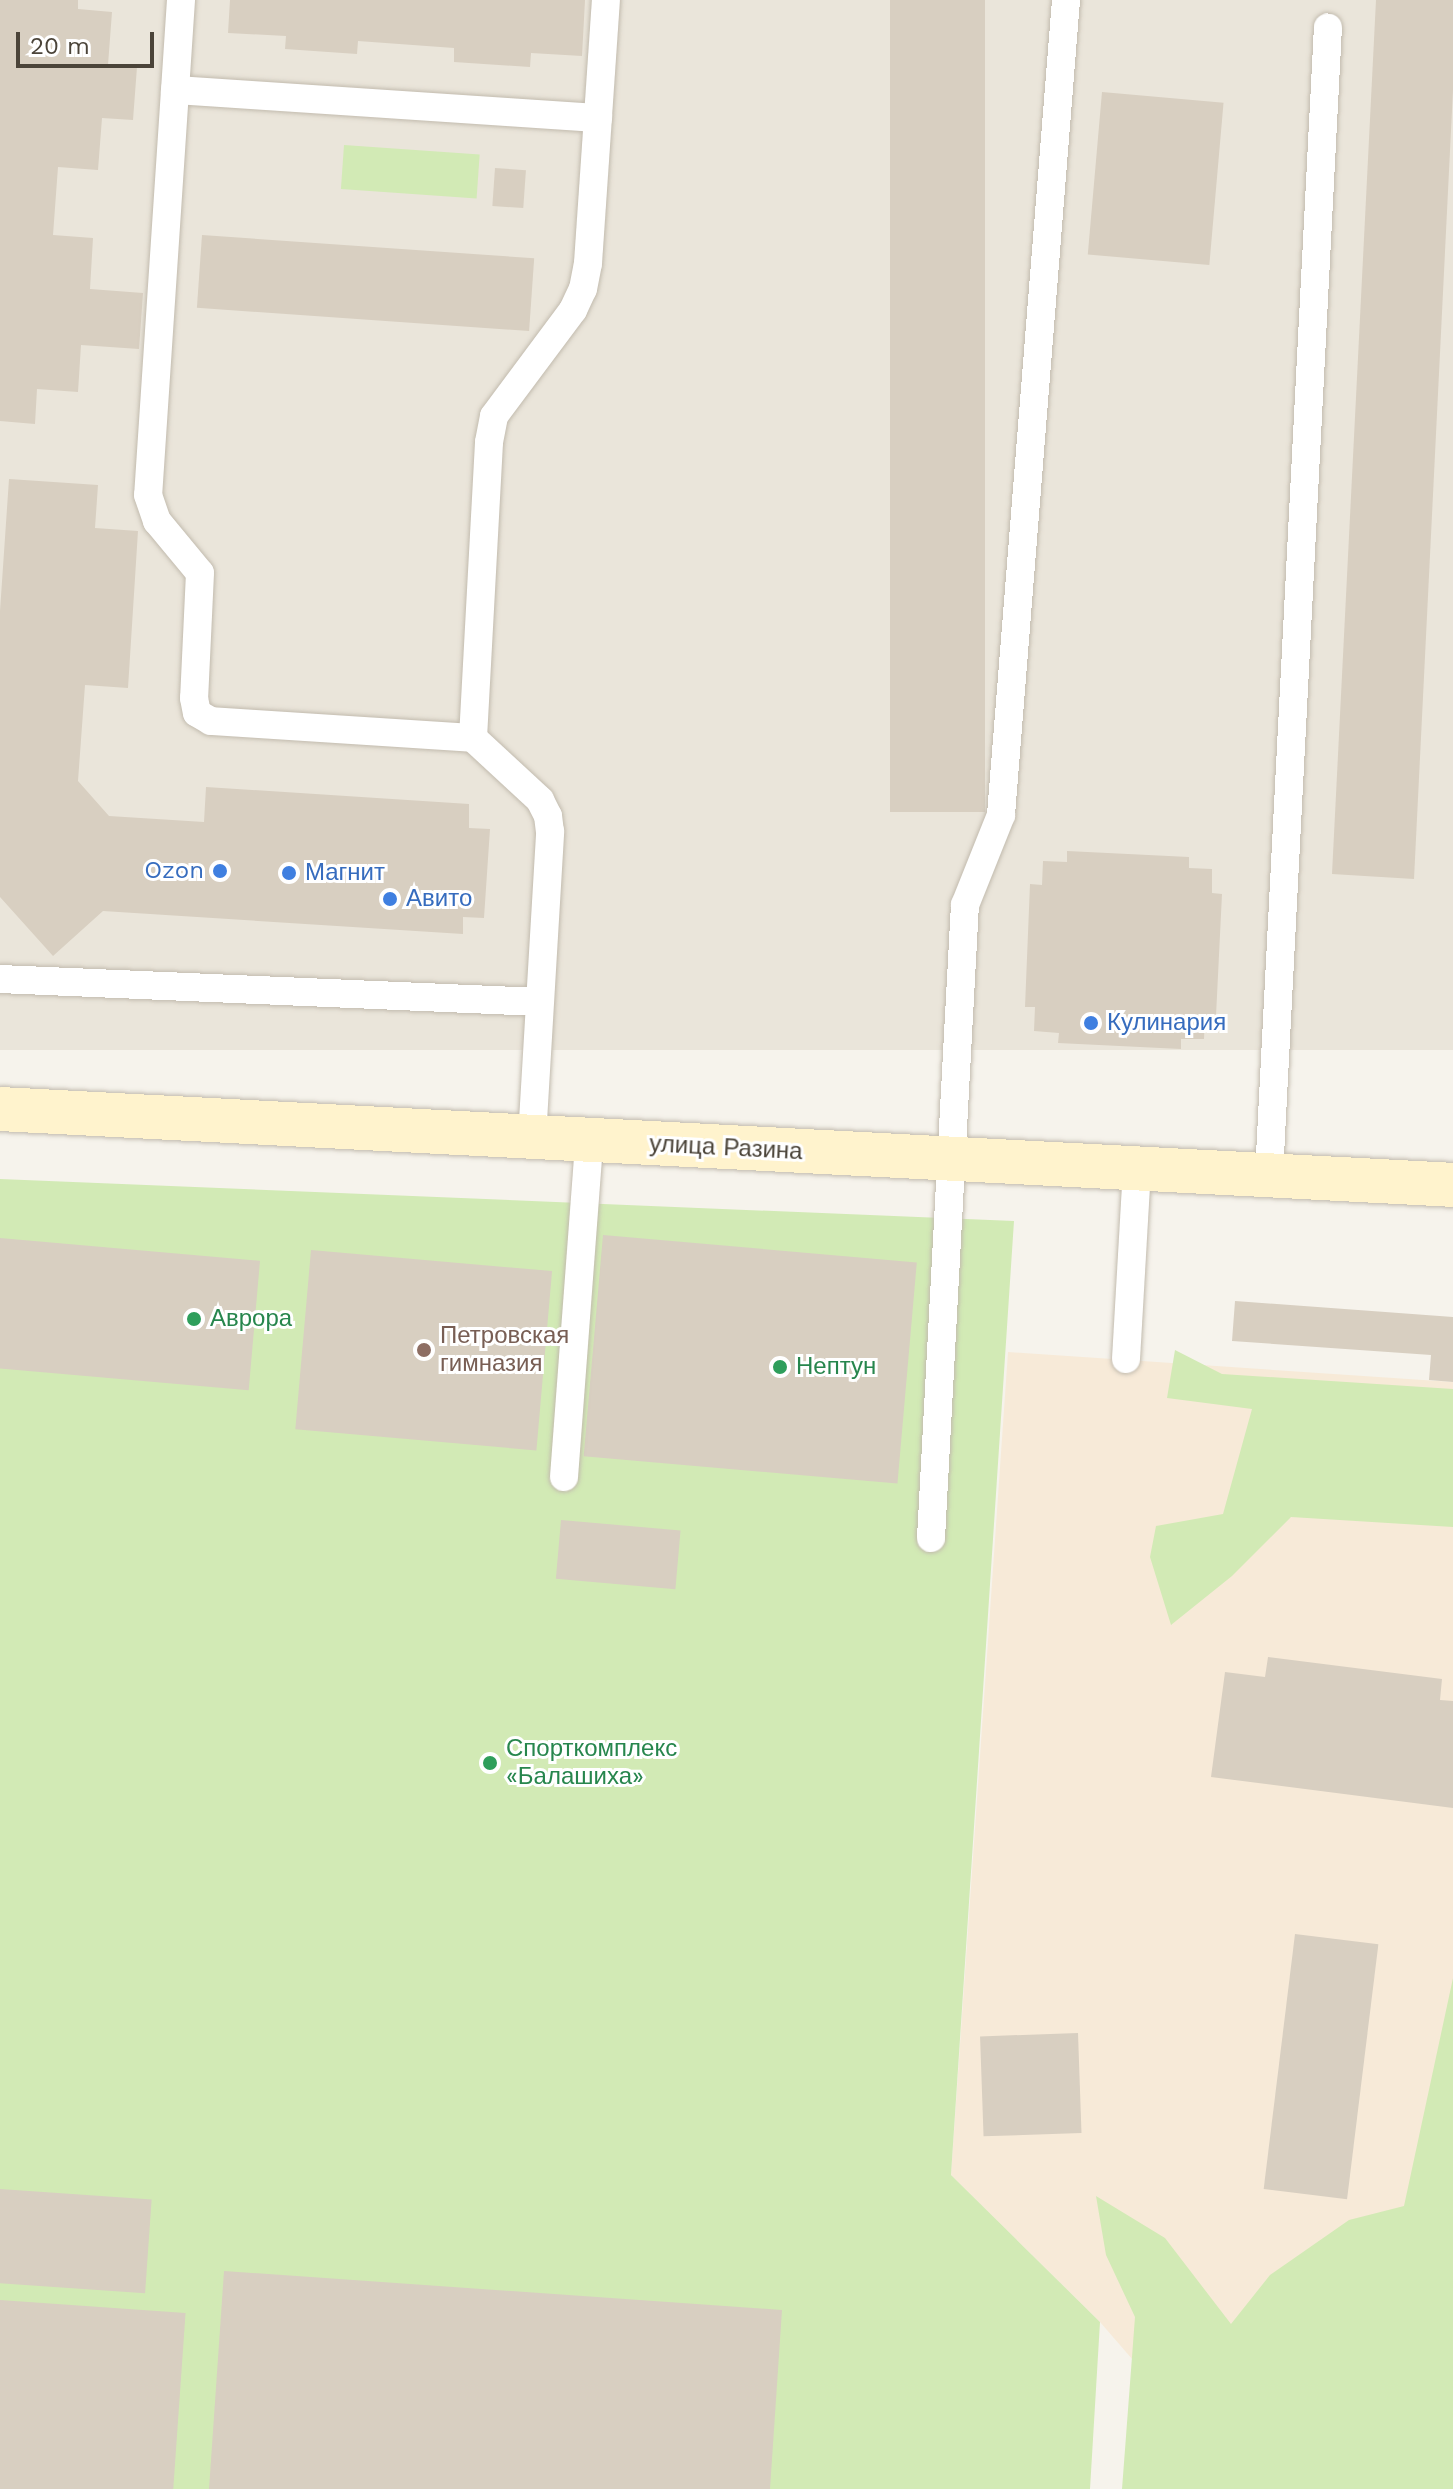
<!DOCTYPE html>
<html>
<head>
<meta charset="utf-8">
<style>
	body { margin:0 }
	#map { position:relative; width:1453px; height:2489px; overflow:hidden; background:#f6f3ec; font-family:"Work Sans",sans-serif }
	div>[style] { position:absolute }
	.residential>* { inset:0; background:#eae5da; transform-origin:0 0 }
	.commercial>* { inset:0; background:#f7ead8 }
	.green>* { inset:0; background:#d2eab5; transform-origin:0 0 }
	.building>* { inset:0; background:#d8cfc1; transform-origin:0 0 }
	.roads { filter:drop-shadow(0 0 2px #c2bbae) drop-shadow(0 0 2px #c2bbae) }
	.service>* { height:28px; margin:-14px; padding:0 14px; transform-origin:14px; border-radius:14px; background:#fff }
	.secondary>* { height:44px; margin:-22px; padding:0 22px; transform-origin:22px; border-radius:22px; background:#fff3cd }
	.dots>* { width:22px; height:22px; translate:-50% -50%; box-sizing:border-box; border:4px solid #fff; border-radius:50% }
	span { translate:-50% -50%; white-space:nowrap; text-align:center; line-height:1.15; -webkit-text-stroke:6px #fff; paint-order:stroke }
	.shop-label { font-size:24px; color:#366cbe }
	.right { translate:-100% -50%; text-align:right }
	.left { translate:0 -50%; text-align:left }
	.street-label { font-size:24px; color:#4b4439 }
	.leisure-label { font-size:24px; color:#27864d }
	.education-label { font-size:24px; color:#785e54 }
	.scale { position:absolute; left:16px; top:32px; width:138px; height:36px; box-sizing:border-box; border:4px solid #4b4439; border-top:0; padding-left:10px; font-size:24px; line-height:28px; white-space:nowrap; color:#4b4439; -webkit-text-stroke:6px #fff; paint-order:stroke }
</style>
</head>
<body>
<div id="map">
	<div class="residential">
		<div style="left:0;top:0;width:1453px;height:1050px"></div>
	</div>
	<div class="commercial">
		<div style="clip-path:polygon(1008px 1352px,1453px 1382px,1453px 2457px,1165px 2397px,1100px 2322px,951px 2175px)"></div>
	</div>
	<div class="green">
		<div style="left:344px;top:145px;width:136px;height:44px;rotate:4deg"></div>
		<div style="clip-path:polygon(0 1179px,1014px 1221px,951px 2175px,1100px 2322px,1090px 2489px,0 2489px)"></div>
		<div style="clip-path:polygon(1175px 1350px,1222px 1374px,1453px 1389px,1453px 1527px,1291px 1517px,1232px 1576px,1171px 1625px,1150px 1557px,1156px 1526px,1223px 1514px,1252px 1409px,1167px 1398px)"></div>
		<div style="clip-path:polygon(1453px 1978px,1453px 2489px,1122px 2489px,1135px 2317px,1106px 2255px,1096px 2196px,1165px 2238px,1231px 2324px,1270px 2275px,1349px 2220px,1404px 2206px)"></div>
	</div>
	<div class="building">
		<div style="clip-path:polygon(0 0,78px 0,78px 9px,112px 12px,108px 65px,137px 67px,133px 120px,102px 118px,98px 170px,58px 167px,53px 235px,93px 238px,90px 289px,143px 293px,139px 349px,81px 345px,78px 392px,37px 389px,35px 424px,0 421px)"></div>
		<div style="clip-path:polygon(230px 0,585px 0,582px 56px,531px 53px,530px 67px,454px 62px,454px 48px,358px 41px,357px 54px,285px 49px,286px 36px,228px 33px)"></div>
		<div style="left:890px;top:0;width:95px;height:812px"></div>
		<div style="clip-path:polygon(1376px 0,1453px 0,1453px 90px,1414px 879px,1332px 874px)"></div>
		<div style="left:1102px;top:92px;width:122px;height:163px;rotate:5deg"></div>
		<div style="left:495px;top:168px;width:31px;height:38px;rotate:4deg"></div>
		<div style="left:202px;top:235px;width:333px;height:73px;rotate:4deg"></div>
		<div style="clip-path:polygon(9px 479px,98px 485px,95px 528px,138px 531px,128px 688px,85px 685px,78px 781px,109px 816px,204px 822px,206px 787px,469px 804px,469px 828px,490px 829px,484px 918px,463px 917px,463px 934px,103px 911px,53px 956px,0 897px,0 611px)"></div>
		<div style="clip-path:polygon(1067px 851px,1189px 857px,1189px 868px,1212px 869px,1212px 893px,1222px 894px,1216px 1016px,1205px 1016px,1204px 1039px,1181px 1039px,1181px 1049px,1058px 1043px,1059px 1033px,1034px 1031px,1035px 1007px,1025px 1007px,1030px 884px,1042px 885px,1043px 861px,1067px 862px)"></div>
		<div style="left:603px;top:1235px;width:315px;height:222px;rotate:5deg"></div>
		<div style="left:0;top:1238px;width:261px;height:130px;rotate:5deg"></div>
		<div style="left:311px;top:1250px;width:242px;height:180px;rotate:5deg"></div>
		<div style="clip-path:polygon(1235px 1301px,1453px 1317px,1453px 1382px,1429px 1380px,1431px 1355px,1232px 1341px)"></div>
		<div style="left:561px;top:1520px;width:120px;height:59px;rotate:5deg"></div>
		<div style="clip-path:polygon(1268px 1657px,1442px 1679px,1440px 1700px,1453px 1701px,1453px 1808px,1211px 1777px,1225px 1672px,1265px 1677px)"></div>
		<div style="left:1295px;top:1934px;width:84px;height:257px;rotate:7deg"></div>
		<div style="left:1078px;top:2033px;width:100px;height:98px;rotate:88deg"></div>
		<div style="left:0;top:2189px;width:152px;height:94px;rotate:4deg"></div>
		<div style="clip-path:polygon(224px 2271px,782px 2310px,770px 2489px,209px 2489px)"></div>
		<div style="left:0;top:2300px;width:186px;height:189px;rotate:4deg"></div>
	</div>
	<div class="roads">
		<div class="service">
			<div style="left:181px;top:0;width:496px;rotate:93.8deg"></div>
			<div style="left:148px;top:495px;width:28px;rotate:71deg"></div>
			<div style="left:157px;top:521px;width:67px;rotate:50.4deg"></div>
			<div style="left:200px;top:573px;width:125px;rotate:92.7deg"></div>
			<div style="left:194px;top:698px;width:15px;rotate:79deg"></div>
			<div style="left:197px;top:713px;width:16px;rotate:30deg"></div>
			<div style="left:211px;top:721px;width:263px;rotate:3.7deg"></div>
			<div style="left:175px;top:90px;width:424px;rotate:3.8deg"></div>
			<div style="left:0;top:979px;width:540px;rotate:2.44deg"></div>
			<div style="left:532px;top:1138px;width:307px;rotate:-86.6deg"></div>
			<div style="left:550px;top:832px;width:16px;rotate:-97deg"></div>
			<div style="left:548px;top:816px;width:18px;rotate:-117deg"></div>
			<div style="left:540px;top:800px;width:91px;rotate:-137.2deg"></div>
			<div style="left:473px;top:738px;width:296px;rotate:-86.9deg"></div>
			<div style="left:489px;top:442px;width:26px;rotate:-79deg"></div>
			<div style="left:494px;top:416px;width:132px;rotate:-53.3deg"></div>
			<div style="left:573px;top:310px;width:23px;rotate:-65deg"></div>
			<div style="left:583px;top:289px;width:26px;rotate:-79deg"></div>
			<div style="left:588px;top:263px;width:264px;rotate:-86.1deg"></div>
			<div style="left:1269px;top:1175px;width:1149px;rotate:-87.06deg"></div>
			<div style="left:1126px;top:1359px;width:191px;rotate:-86.7deg"></div>
			<div style="left:564px;top:1477px;width:337px;rotate:-85.7deg"></div>
			<div style="left:931px;top:1538px;width:634px;rotate:-86.93deg"></div>
			<div style="left:965px;top:905px;width:97px;rotate:-68.2deg"></div>
			<div style="left:1001px;top:815px;width:818px;rotate:-85.44deg"></div>
		</div>
		<div class="secondary">
			<div style="left:0;top:1109px;width:1455px;rotate:2.99deg"></div>
		</div>
	</div>
	<div class="dots">
		<div style="left:220px;top:871px;background:#3f7fe0"></div>
		<div style="left:289px;top:873px;background:#3f7fe0"></div>
		<div style="left:390px;top:899px;background:#3f7fe0"></div>
		<div style="left:1091px;top:1023px;background:#3f7fe0"></div>
		<div style="left:194px;top:1319px;background:#2e9e5b"></div>
		<div style="left:424px;top:1350px;background:#8d6e63"></div>
		<div style="left:780px;top:1367px;background:#2e9e5b"></div>
		<div style="left:490px;top:1763px;background:#2e9e5b"></div>
	</div>
	<div class="shop-label">
		<span class="right" style="left:204px;top:871px">Ozon</span>
		<span class="left" style="left:305px;top:873px">Магнит</span>
		<span class="left" style="left:406px;top:899px">Авито</span>
		<span class="left" style="left:1107px;top:1023px">Кулинария</span>
	</div>
	<div class="street-label">
		<span style="left:726px;top:1148px;rotate:3deg">улица Разина</span>
	</div>
	<div class="leisure-label">
		<span class="left" style="left:210px;top:1319px">Аврора</span>
		<span class="left" style="left:796px;top:1367px">Нептун</span>
		<span class="left" style="left:506px;top:1763px">Спорткомплекс<br>«Балашиха»</span>
	</div>
	<div class="education-label">
		<span class="left" style="left:440px;top:1350px">Петровская<br>гимназия</span>
	</div>
	<div class="scale">20 m</div>
</div>
</body>
</html>
